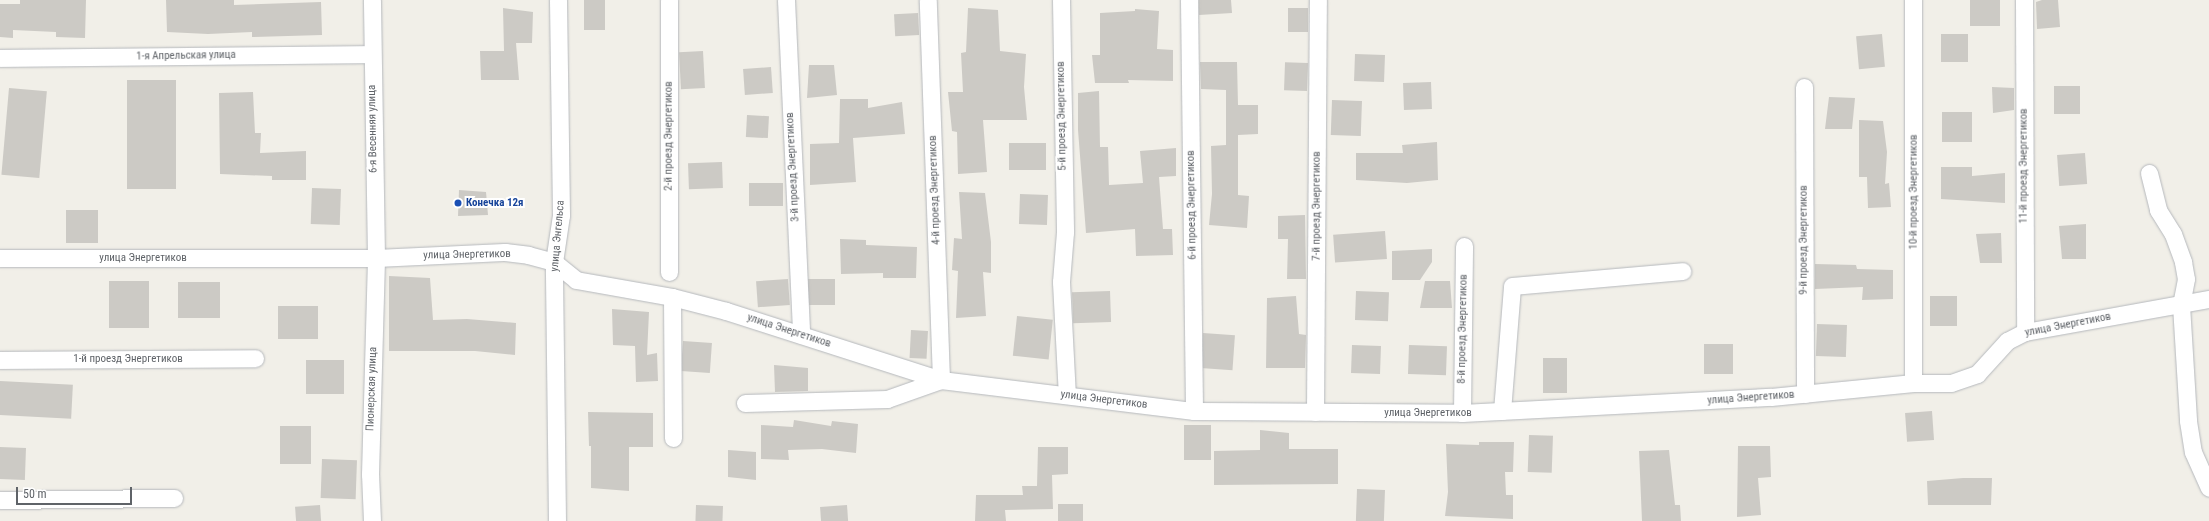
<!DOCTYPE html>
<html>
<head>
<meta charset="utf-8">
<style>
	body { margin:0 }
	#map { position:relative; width:2209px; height:521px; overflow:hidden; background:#f1efe8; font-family:"Roboto Condensed",sans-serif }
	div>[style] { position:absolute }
	.building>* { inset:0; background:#cccac5; transform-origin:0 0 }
	.roads { filter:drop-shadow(0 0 1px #b5b8bc) drop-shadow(0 0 1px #b5b8bc) }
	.minor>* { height:17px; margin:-8.5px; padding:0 8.5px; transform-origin:8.5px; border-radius:8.5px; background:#fff }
	.dots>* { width:11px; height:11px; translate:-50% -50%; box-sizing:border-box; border:2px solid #fff; border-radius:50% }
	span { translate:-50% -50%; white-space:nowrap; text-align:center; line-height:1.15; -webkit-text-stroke:4px #fff; paint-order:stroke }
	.street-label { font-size:11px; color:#5f6368 }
	.transit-label { font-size:11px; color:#164399; font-weight:700 }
	.left { translate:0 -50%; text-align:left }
	.scale { position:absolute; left:16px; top:487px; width:116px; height:18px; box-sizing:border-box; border:2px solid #5f6368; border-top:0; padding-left:5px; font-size:12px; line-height:14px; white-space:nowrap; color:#5f6368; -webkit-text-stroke:3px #fff; paint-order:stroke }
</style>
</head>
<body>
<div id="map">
	<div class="building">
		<div style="clip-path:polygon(20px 0,86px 0,85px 38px,56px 37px,56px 32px,13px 30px,13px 38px,0 37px,0 4px,20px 4px)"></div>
		<div style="clip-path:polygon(166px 0,234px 0,234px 5px,321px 2px,322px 35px,252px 37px,252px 32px,208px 34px,167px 32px)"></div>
		<div style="left:584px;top:0;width:21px;height:30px"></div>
		<div style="clip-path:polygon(1199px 0,1231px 0,1232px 13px,1199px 15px)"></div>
		<div style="left:1970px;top:0;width:30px;height:26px"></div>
		<div style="clip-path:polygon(2042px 0,2058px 0,2060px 27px,2037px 29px,2036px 2px)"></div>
		<div style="clip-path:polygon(503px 8px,533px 12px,532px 43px,516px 43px,519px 80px,481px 80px,480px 51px,504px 51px)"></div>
		<div style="clip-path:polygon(968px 8px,998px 10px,1000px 51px,1026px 54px,1024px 87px,1027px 120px,983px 120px,987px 172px,958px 174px,957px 132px,952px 131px,948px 92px,963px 92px,961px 53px,966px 52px)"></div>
		<div style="left:1288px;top:8px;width:20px;height:24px"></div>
		<div style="clip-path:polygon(1135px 9px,1159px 11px,1157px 49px,1173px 50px,1173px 81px,1128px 80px,1129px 83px,1095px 83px,1092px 55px,1100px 55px,1100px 13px,1135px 11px)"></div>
		<div style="left:918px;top:13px;width:22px;height:24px;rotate:87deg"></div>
		<div style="left:1882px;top:34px;width:33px;height:26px;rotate:85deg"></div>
		<div style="left:1941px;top:34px;width:27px;height:28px"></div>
		<div style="left:703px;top:51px;width:37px;height:24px;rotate:87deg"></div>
		<div style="left:1355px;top:54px;width:30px;height:27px;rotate:2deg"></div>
		<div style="clip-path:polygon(1200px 62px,1237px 62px,1238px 105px,1258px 105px,1258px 134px,1238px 135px,1238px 195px,1249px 196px,1247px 228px,1209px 225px,1212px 194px,1211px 146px,1226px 145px,1226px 90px,1201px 89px)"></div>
		<div style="left:1308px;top:63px;width:28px;height:23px;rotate:92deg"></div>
		<div style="clip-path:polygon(809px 65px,834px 65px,837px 95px,807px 98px)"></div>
		<div style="left:771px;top:67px;width:26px;height:28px;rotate:86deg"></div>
		<div style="left:127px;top:80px;width:49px;height:109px"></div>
		<div style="left:1431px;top:82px;width:27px;height:28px;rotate:88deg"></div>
		<div style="left:2080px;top:86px;width:28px;height:26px;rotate:90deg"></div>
		<div style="clip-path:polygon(1992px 87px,2014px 88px,2014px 110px,1993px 113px)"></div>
		<div style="left:9px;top:88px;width:38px;height:87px;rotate:5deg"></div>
		<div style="clip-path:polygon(1099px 91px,1100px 147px,1108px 147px,1109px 185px,1143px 183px,1140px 151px,1176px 148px,1176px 176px,1159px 177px,1163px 229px,1172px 229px,1173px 255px,1136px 256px,1135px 229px,1086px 233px,1078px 130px,1078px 93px)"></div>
		<div style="clip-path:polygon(253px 92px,255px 133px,261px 133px,260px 153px,306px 151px,306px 180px,272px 180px,272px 176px,220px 174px,219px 93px)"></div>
		<div style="clip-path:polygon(1829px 97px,1855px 98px,1852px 129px,1825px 129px)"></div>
		<div style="clip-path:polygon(840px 99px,868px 99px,868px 108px,902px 102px,905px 134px,853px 138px,856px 182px,810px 185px,810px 144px,839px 143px)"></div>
		<div style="left:1332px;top:100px;width:30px;height:35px;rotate:2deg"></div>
		<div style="left:1942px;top:112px;width:30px;height:30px"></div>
		<div style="left:747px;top:115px;width:22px;height:22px;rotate:3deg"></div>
		<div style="clip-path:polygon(1859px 120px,1883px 121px,1887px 152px,1885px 184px,1889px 183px,1891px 207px,1868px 208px,1867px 177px,1859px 177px)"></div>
		<div style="clip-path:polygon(1437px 142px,1438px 180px,1407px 183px,1356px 180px,1356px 153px,1403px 153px,1402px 145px)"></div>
		<div style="left:1046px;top:143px;width:27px;height:37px;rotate:90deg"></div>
		<div style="left:2085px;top:153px;width:31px;height:28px;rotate:86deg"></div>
		<div style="left:722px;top:162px;width:26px;height:34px;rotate:88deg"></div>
		<div style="clip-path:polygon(1941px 167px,1972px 167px,1972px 176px,2005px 173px,2005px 203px,1941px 199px)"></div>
		<div style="left:749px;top:183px;width:34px;height:23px"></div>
		<div style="left:312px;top:188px;width:29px;height:36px;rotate:2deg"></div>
		<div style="clip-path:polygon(459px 190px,486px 192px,488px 215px,458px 216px)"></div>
		<div style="clip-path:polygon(959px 192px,985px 193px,991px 242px,991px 273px,983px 272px,986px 316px,956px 318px,958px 271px,952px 270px,954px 238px,962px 239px)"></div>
		<div style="left:1020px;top:194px;width:28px;height:30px;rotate:2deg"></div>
		<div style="left:66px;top:210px;width:32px;height:33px"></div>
		<div style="clip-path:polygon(1305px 215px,1306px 279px,1287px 279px,1288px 239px,1278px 239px,1278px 216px)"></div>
		<div style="clip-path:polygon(2086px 224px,2086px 259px,2062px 259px,2059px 226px)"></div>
		<div style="left:1385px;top:231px;width:28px;height:52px;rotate:86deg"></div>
		<div style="clip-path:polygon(2001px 233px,2002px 263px,1980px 263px,1976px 234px)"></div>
		<div style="clip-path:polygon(840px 239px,866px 240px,866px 245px,917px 247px,916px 278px,883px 278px,883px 273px,841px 274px)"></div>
		<div style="clip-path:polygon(1432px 249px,1432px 262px,1420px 280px,1392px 280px,1392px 251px)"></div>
		<div style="clip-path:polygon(1815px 264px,1856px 265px,1857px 269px,1893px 270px,1893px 299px,1862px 300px,1863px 287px,1815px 289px)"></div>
		<div style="clip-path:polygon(389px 276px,430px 278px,433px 320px,467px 319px,516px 323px,515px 355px,475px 351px,389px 351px)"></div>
		<div style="left:788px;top:279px;width:26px;height:32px;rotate:86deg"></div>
		<div style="left:808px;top:279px;width:27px;height:26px"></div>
		<div style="left:109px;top:281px;width:40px;height:47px"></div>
		<div style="clip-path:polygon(1425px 281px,1450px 281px,1452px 308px,1420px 308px)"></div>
		<div style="left:220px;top:282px;width:36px;height:42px;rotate:90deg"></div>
		<div style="left:1110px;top:291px;width:31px;height:38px;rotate:88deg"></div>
		<div style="left:1356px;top:291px;width:33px;height:29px;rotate:2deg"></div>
		<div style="clip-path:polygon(1296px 296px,1299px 334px,1306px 335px,1305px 368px,1266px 368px,1267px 298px)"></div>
		<div style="left:1930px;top:296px;width:27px;height:30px"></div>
		<div style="left:278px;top:306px;width:40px;height:33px"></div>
		<div style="clip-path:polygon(612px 309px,649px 312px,647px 355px,657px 353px,658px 381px,636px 382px,635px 346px,613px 345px)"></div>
		<div style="left:1017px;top:316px;width:36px;height:40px;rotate:6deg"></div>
		<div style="left:1817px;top:324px;width:30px;height:32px;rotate:2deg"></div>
		<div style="left:911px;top:330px;width:17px;height:28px;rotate:3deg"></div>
		<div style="left:1203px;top:333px;width:32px;height:35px;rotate:4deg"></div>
		<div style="left:683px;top:341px;width:29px;height:30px;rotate:4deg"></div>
		<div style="left:1704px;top:344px;width:29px;height:30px"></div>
		<div style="left:1352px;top:345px;width:29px;height:28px;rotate:2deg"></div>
		<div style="left:1409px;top:345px;width:38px;height:29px;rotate:2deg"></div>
		<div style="left:1567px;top:358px;width:35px;height:24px;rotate:90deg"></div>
		<div style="left:344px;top:360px;width:34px;height:38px;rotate:90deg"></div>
		<div style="clip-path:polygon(774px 365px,808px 368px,808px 391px,775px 392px)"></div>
		<div style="left:0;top:381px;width:73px;height:34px;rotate:3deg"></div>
		<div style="left:1932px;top:411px;width:29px;height:27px;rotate:86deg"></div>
		<div style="clip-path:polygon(588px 412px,653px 413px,653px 447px,629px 447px,629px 491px,591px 488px,591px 446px,589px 446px)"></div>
		<div style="clip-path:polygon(794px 420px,831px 426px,832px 421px,858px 424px,856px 453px,822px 449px,788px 450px,789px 460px,761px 459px,761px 425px,793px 427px)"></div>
		<div style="left:1184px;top:425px;width:27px;height:35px"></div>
		<div style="left:280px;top:426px;width:31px;height:38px"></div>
		<div style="clip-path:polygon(1260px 430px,1289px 433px,1289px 449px,1338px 449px,1338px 484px,1214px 485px,1214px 451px,1260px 450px)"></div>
		<div style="left:1529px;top:435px;width:24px;height:37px;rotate:2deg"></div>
		<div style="clip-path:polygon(1479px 442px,1514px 442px,1513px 472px,1505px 472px,1506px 495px,1513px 495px,1513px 519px,1445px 516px,1448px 492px,1446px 444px,1479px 445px)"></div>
		<div style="clip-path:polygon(1738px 446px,1770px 446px,1771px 477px,1758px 478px,1761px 515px,1737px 517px)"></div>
		<div style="left:0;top:447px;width:26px;height:32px;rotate:2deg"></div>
		<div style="clip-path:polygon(1038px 447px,1068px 447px,1068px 474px,1052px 475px,1053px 509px,1005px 510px,1006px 521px,975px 521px,976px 495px,1023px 495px,1022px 486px,1037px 486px)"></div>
		<div style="clip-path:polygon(728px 450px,756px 452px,756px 480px,728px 477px)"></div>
		<div style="clip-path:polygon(1669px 450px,1675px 505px,1680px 505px,1681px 521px,1642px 521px,1639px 451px)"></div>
		<div style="left:322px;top:459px;width:35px;height:39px;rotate:2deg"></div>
		<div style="clip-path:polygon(1963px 478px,1992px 478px,1991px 505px,1928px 505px,1927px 481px)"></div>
		<div style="left:1357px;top:489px;width:28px;height:32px;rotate:2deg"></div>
		<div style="left:1058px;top:504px;width:25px;height:17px"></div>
		<div style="left:320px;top:505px;width:16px;height:25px;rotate:86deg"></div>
		<div style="left:696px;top:505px;width:27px;height:16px;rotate:2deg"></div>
		<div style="left:847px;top:505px;width:16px;height:27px;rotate:86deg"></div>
	</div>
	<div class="roads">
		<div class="minor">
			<div style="left:786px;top:0;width:335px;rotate:87.4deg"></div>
			<div style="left:1061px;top:0;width:232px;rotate:89deg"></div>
			<div style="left:1065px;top:232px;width:50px;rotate:94.6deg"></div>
			<div style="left:1061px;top:282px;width:113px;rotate:87deg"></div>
			<div style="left:1189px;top:0;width:411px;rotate:89.3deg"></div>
			<div style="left:2024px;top:0;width:332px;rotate:89.8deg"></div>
			<div style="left:0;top:58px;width:372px;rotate:-0.6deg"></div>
			<div style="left:1804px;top:87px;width:307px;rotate:89.8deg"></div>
			<div style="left:2149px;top:173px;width:38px;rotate:76deg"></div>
			<div style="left:2158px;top:210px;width:28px;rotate:58deg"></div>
			<div style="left:2173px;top:234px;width:30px;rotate:70deg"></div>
			<div style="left:2183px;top:262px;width:17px;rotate:80deg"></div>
			<div style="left:2186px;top:279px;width:26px;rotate:101deg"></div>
			<div style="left:2181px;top:305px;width:116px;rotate:86.5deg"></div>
			<div style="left:2188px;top:421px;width:31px;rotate:81deg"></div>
			<div style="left:2193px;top:452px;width:39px;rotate:66deg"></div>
			<div style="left:0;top:258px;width:376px"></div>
			<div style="left:376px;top:258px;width:129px;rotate:-2.7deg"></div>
			<div style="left:505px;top:252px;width:23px;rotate:7deg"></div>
			<div style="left:528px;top:255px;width:27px;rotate:15deg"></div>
			<div style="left:554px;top:262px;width:28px;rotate:39deg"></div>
			<div style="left:576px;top:280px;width:97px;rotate:10deg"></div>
			<div style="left:672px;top:297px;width:56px;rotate:14.5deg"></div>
			<div style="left:726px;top:311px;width:226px;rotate:17.8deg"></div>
			<div style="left:941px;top:380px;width:255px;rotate:7deg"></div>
			<div style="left:1194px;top:411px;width:268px;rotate:0.4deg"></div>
			<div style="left:1462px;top:413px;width:309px;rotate:-3deg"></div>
			<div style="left:1771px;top:397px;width:143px;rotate:-5.6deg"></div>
			<div style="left:1913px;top:383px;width:38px"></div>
			<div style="left:1951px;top:383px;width:28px;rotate:-19deg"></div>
			<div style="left:1977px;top:374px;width:45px;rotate:-47.7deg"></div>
			<div style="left:2007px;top:341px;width:20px;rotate:-27deg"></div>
			<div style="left:2025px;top:332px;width:187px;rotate:-10.2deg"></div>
			<div style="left:669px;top:272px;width:272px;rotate:-90deg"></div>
			<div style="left:672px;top:297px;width:141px;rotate:89.6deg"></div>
			<div style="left:0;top:360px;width:255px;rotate:-0.4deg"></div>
			<div style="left:1913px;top:383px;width:383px;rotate:-90deg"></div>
			<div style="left:745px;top:403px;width:142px;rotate:-1.6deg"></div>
			<div style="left:887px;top:399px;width:57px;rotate:-19.4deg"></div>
			<div style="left:941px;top:380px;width:380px;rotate:-92deg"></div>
			<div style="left:1502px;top:411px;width:125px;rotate:-85.4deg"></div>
			<div style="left:1512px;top:286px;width:171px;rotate:-5deg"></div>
			<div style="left:1315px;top:412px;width:412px;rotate:-89.6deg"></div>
			<div style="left:1462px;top:413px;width:167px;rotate:-89.3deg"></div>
			<div style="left:0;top:500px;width:174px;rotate:-0.7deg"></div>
			<div style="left:372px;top:521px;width:47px;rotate:-92.4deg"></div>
			<div style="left:370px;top:474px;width:216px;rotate:-88.4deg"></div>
			<div style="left:376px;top:258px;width:258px;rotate:-90.9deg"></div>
			<div style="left:557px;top:521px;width:259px;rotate:-90.7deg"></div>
			<div style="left:554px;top:262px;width:48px;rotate:-81.5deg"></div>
			<div style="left:561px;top:215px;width:215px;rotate:-90.8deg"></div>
		</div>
	</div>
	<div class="dots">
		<div style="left:458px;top:203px;background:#1a4fb4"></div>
	</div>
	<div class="street-label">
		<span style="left:186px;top:56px;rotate:-1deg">1-я Апрельская улица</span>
		<span style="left:1062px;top:116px;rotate:-91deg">5-й проезд Энергетиков</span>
		<span style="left:373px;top:129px;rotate:-91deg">6-я Весенняя улица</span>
		<span style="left:669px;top:136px;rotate:-90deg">2-й проезд Энергетиков</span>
		<span style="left:2024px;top:166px;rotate:-90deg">11-й проезд Энергетиков</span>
		<span style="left:793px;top:167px;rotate:-93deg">3-й проезд Энергетиков</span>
		<span style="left:935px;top:190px;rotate:-92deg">4-й проезд Энергетиков</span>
		<span style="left:1914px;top:192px;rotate:-90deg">10-й проезд Энергетиков</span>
		<span style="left:1192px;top:205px;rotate:-91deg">6-й проезд Энергетиков</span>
		<span style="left:1317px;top:206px;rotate:-90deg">7-й проезд Энергетиков</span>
		<span style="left:558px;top:236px;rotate:-85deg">улица Энгельса</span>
		<span style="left:1804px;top:240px;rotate:-90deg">9-й проезд Энергетиков</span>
		<span style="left:467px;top:255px;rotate:-1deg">улица Энергетиков</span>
		<span style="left:143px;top:258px">улица Энергетиков</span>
		<span style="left:2068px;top:325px;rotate:-11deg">улица Энергетиков</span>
		<span style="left:1463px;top:329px;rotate:-89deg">8-й проезд Энергетиков</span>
		<span style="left:789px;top:331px;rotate:18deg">улица Энергетиков</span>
		<span style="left:128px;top:359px">1-й проезд Энергетиков</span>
		<span style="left:372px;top:389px;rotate:-88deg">Пионерская улица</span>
		<span style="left:1751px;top:398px;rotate:-4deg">улица Энергетиков</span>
		<span style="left:1104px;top:400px;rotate:7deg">улица Энергетиков</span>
		<span style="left:1428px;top:413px">улица Энергетиков</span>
	</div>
	<div class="transit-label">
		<span class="left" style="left:466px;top:203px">Конечка 12я</span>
	</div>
	<div class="scale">50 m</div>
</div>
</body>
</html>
